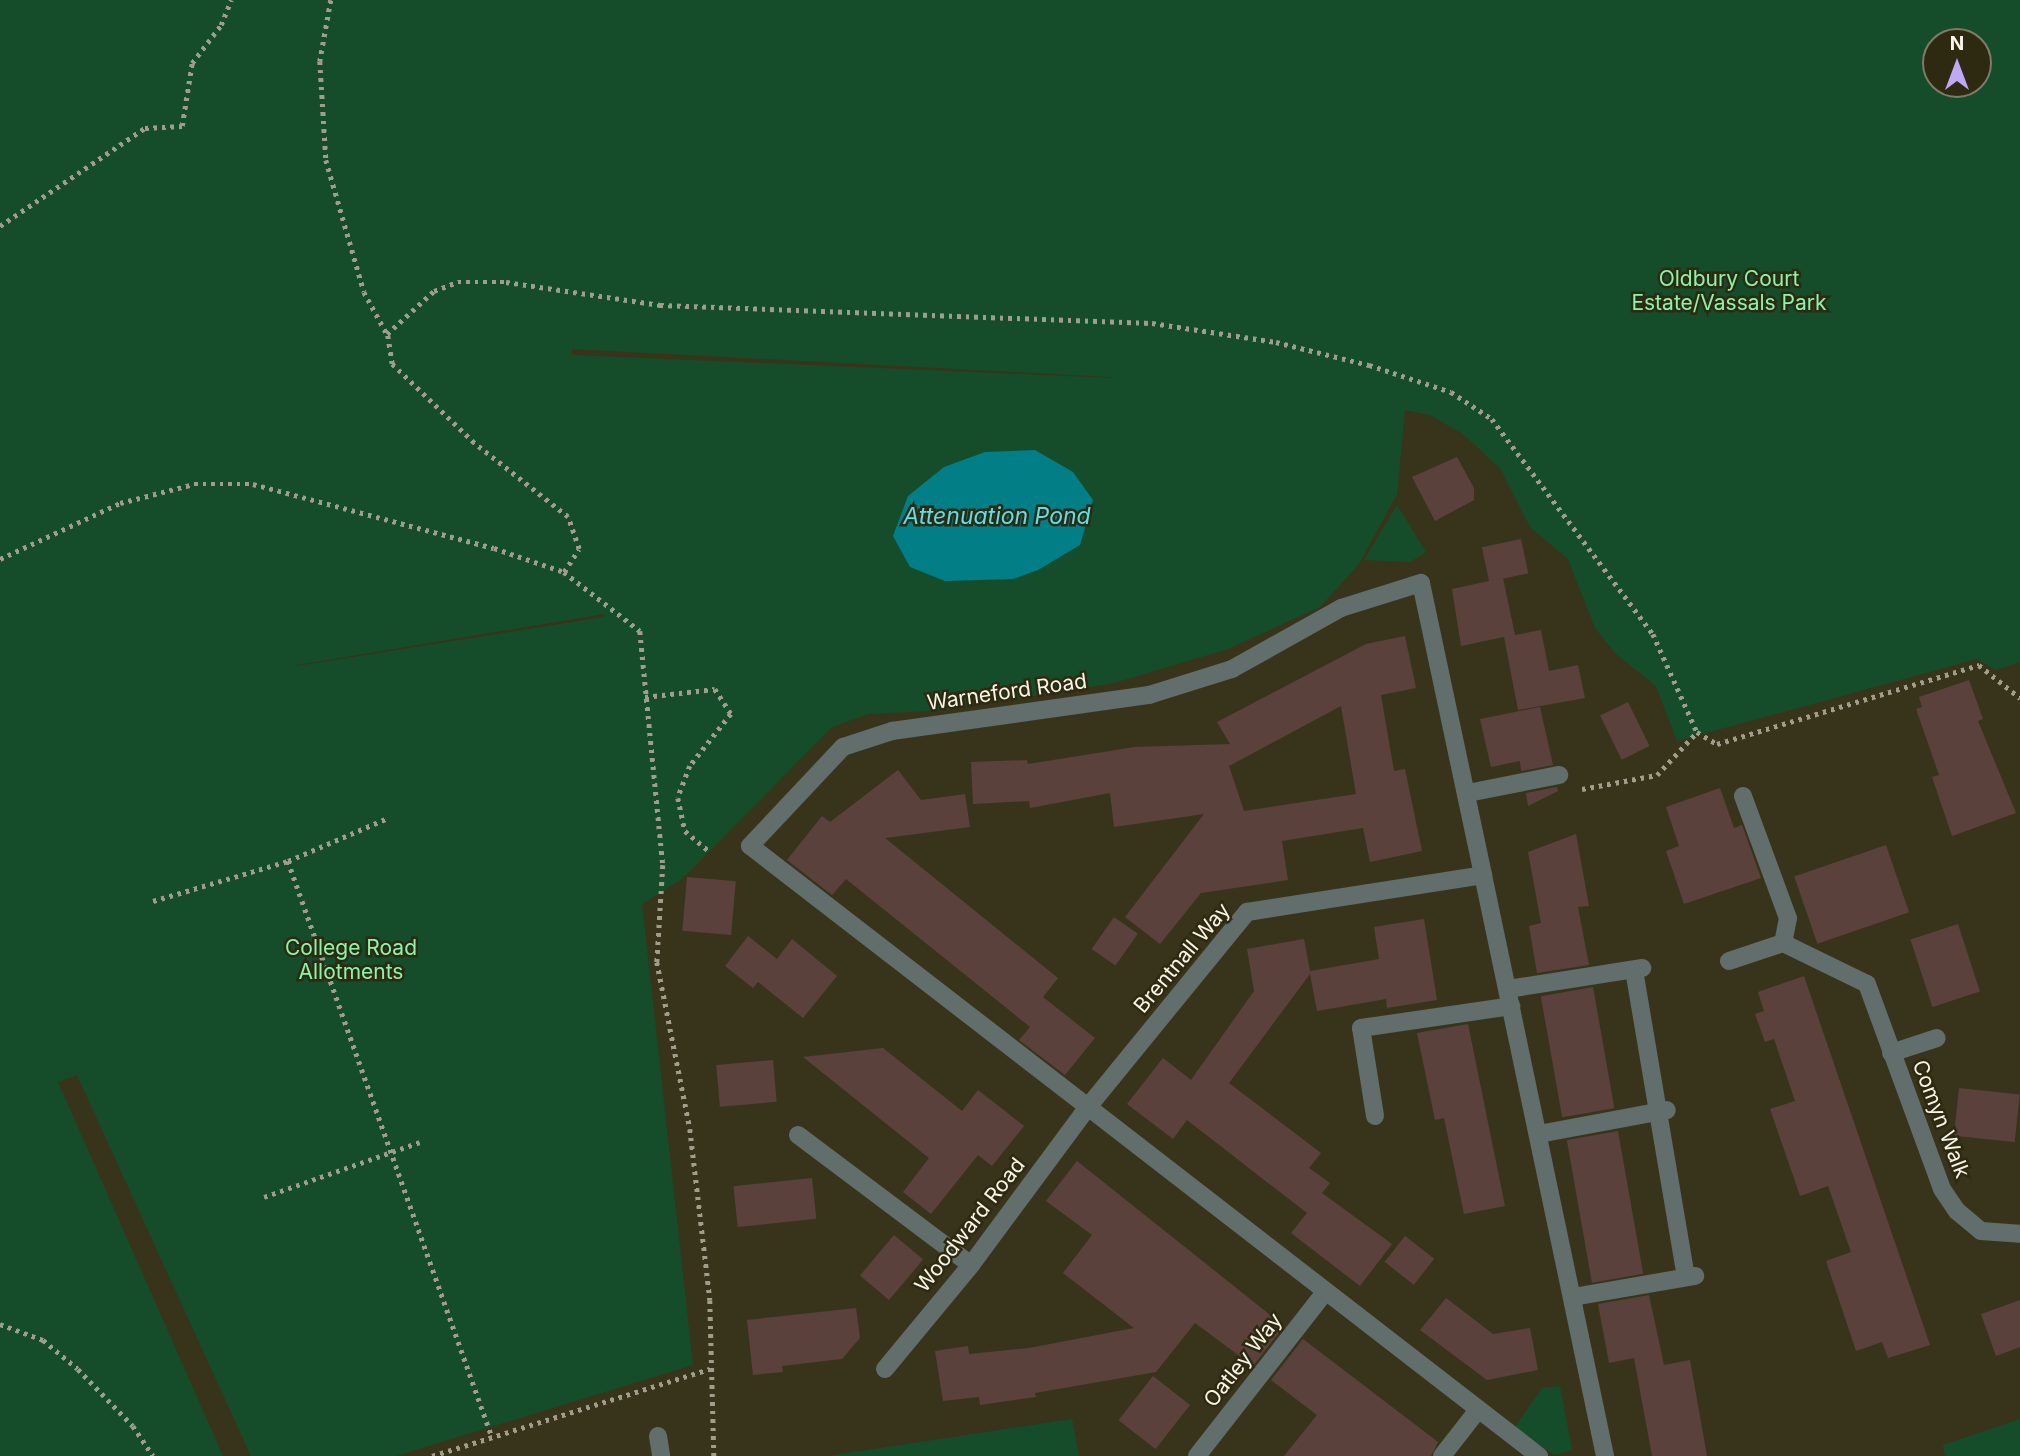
<!DOCTYPE html>
<html>
<head>
<meta charset="utf-8">
<style>
	body { margin:0 }
	#map { position:relative; width:2020px; height:1456px; overflow:hidden; background:#38341c; font-family:Inter,sans-serif }
	div>[style] { position:absolute }
	.green>* { inset:0; background:#154d2a }
	.water>* { inset:0; background:#027e87 }
	.building>* { inset:0; background:#5b413b; transform-origin:0 0 }
	.path>* { height:4.5px; margin-top:-2.25px; transform-origin:0; background:repeating-linear-gradient(90deg,#a19d8b 0 3.5px,transparent 0 8.5px) }
	.minor>* { height:18px; margin:-9px; padding:0 9px; transform-origin:9px; border-radius:9px; background:#616e6b }
	span { translate:-50% -50%; white-space:nowrap; text-align:center; line-height:1.15; -webkit-text-stroke:5px #2e2a12; paint-order:stroke }
	.park-label { font-size:21px; color:#88f5aa }
	.street-label { font-size:21px; color:#f8f5e7 }
	.water-label { font-size:23px; color:#5adfeb; font-style:italic }
	.north { position:absolute; left:1922px; top:28px; width:70px; height:70px; box-sizing:border-box; background:#2e2a12; border:2px solid #7f7b67; border-radius:50%; rotate:0deg; font-size:19px; font-weight:700; line-height:28px; text-align:center; color:#f8f5e7 }
	.north::after { content:''; display:block; margin:auto; width:24px; height:32px; background:#bfa8f4; clip-path:polygon(50% 0,100% 100%,50% 72%,0 100%) }
</style>
</head>
<body>
<div id="map">
	<div class="green">
		<div style="clip-path:polygon(evenodd,0 0,2020px 0,2020px 662px,1996px 670px,1977px 659px,1677px 741px,1656px 686px,1616px 654px,1595px 628px,1568px 559px,1530px 527px,1500px 468px,1463px 434px,1430px 415px,1405px 410px,1397px 494px,1359px 564px,1320px 607px,1228px 649px,1114px 683px,948px 710px,868px 714px,832px 727px,682px 879px,642px 904px,693px 1365px,396px 1456px,251px 1456px,77px 1075px,58px 1082px,223px 1456px,0 1456px,0 0,1936px 42px,1978px 42px,1978px 84px,1936px 84px,1936px 42px,0 0,572px 349px,1111px 377px,1111px 378px,572px 355px,572px 349px,0 0,604px 614px,604px 617px,297px 666px,297px 665px,604px 614px)"></div>
		<div style="clip-path:polygon(1397px 505px,1426px 552px,1410px 562px,1364px 560px)"></div>
		<div style="clip-path:polygon(1560px 1386px,1572px 1450px,1554px 1455px,1515px 1427px,1542px 1388px)"></div>
		<div style="clip-path:polygon(1072px 1419px,1079px 1456px,827px 1456px)"></div>
		<div style="clip-path:polygon(2020px 1419px,2020px 1456px,1945px 1456px,1943px 1445px)"></div>
	</div>
	<div class="water">
		<div style="clip-path:polygon(1035px 450px,1073px 472px,1093px 500px,1080px 545px,1038px 570px,1013px 579px,945px 581px,910px 567px,893px 536px,908px 496px,944px 467px,985px 452px)"></div>
	</div>
	<div class="building">
		<div style="clip-path:polygon(1457px 457px,1474px 488px,1474px 500px,1435px 521px,1412px 477px)"></div>
		<div style="left:1521px;top:539px;width:35px;height:40px;rotate:78deg"></div>
		<div style="clip-path:polygon(1503px 578px,1515px 635px,1541px 630px,1549px 671px,1578px 665px,1585px 698px,1518px 710px,1504px 637px,1461px 646px,1452px 589px)"></div>
		<div style="clip-path:polygon(evenodd,1405px 636px,1416px 688px,1381px 695px,1394px 771px,1405px 769px,1422px 851px,1370px 862px,1363px 828px,1282px 841px,1288px 880px,1201px 893px,1160px 944px,1125px 917px,1204px 814px,1114px 827px,1110px 793px,1030px 808px,1029px 801px,973px 804px,971px 762px,1027px 760px,1028px 764px,1135px 747px,1230px 744px,1217px 722px,1366px 644px,1405px 636px,1341px 706px,1356px 794px,1244px 811px,1229px 766px,1341px 706px)"></div>
		<div style="clip-path:polygon(1969px 680px,1983px 719px,1978px 721px,2016px 813px,1952px 836px,1932px 777px,1939px 775px,1916px 709px,1922px 707px,1919px 697px)"></div>
		<div style="left:1628px;top:702px;width:49px;height:31px;rotate:64deg"></div>
		<div style="clip-path:polygon(1540px 707px,1553px 765px,1521px 771px,1520px 761px,1491px 767px,1480px 719px)"></div>
		<div style="clip-path:polygon(898px 770px,921px 800px,965px 794px,970px 827px,885px 838px,1058px 978px,1043px 997px,1095px 1038px,1065px 1075px,1019px 1040px,1030px 1027px,846px 879px,832px 895px,787px 860px,822px 816px,830px 822px)"></div>
		<div style="clip-path:polygon(1557px 787px,1558px 791px,1528px 806px,1526px 793px)"></div>
		<div style="clip-path:polygon(1720px 788px,1734px 828px,1742px 825px,1761px 878px,1684px 904px,1666px 851px,1679px 846px,1666px 807px)"></div>
		<div style="clip-path:polygon(1576px 834px,1589px 906px,1578px 907px,1589px 965px,1537px 973px,1529px 926px,1541px 923px,1528px 852px)"></div>
		<div style="left:1886px;top:845px;width:71px;height:97px;rotate:71deg"></div>
		<div style="left:687px;top:877px;width:49px;height:54px;rotate:5deg"></div>
		<div style="left:1114px;top:917px;width:29px;height:39px;rotate:35deg"></div>
		<div style="clip-path:polygon(1424px 919px,1437px 1000px,1387px 1008px,1386px 999px,1317px 1011px,1310px 974px,1229px 1083px,1321px 1153px,1309px 1168px,1330px 1183px,1322px 1193px,1392px 1244px,1360px 1286px,1291px 1233px,1307px 1213px,1187px 1120px,1173px 1139px,1127px 1104px,1163px 1058px,1191px 1080px,1254px 991px,1247px 949px,1304px 939px,1310px 971px,1379px 959px,1374px 927px)"></div>
		<div style="left:1958px;top:924px;width:71px;height:50px;rotate:72deg"></div>
		<div style="clip-path:polygon(748px 936px,777px 959px,792px 939px,837px 976px,803px 1018px,758px 982px,753px 988px,725px 966px)"></div>
		<div style="clip-path:polygon(1804px 976px,1930px 1345px,1888px 1358px,1882px 1342px,1856px 1351px,1826px 1261px,1851px 1252px,1828px 1186px,1800px 1196px,1770px 1109px,1795px 1101px,1774px 1039px,1765px 1042px,1755px 1014px,1764px 1011px,1758px 992px)"></div>
		<div style="left:1593px;top:987px;width:123px;height:53px;rotate:80deg"></div>
		<div style="clip-path:polygon(1468px 1024px,1505px 1206px,1464px 1214px,1444px 1118px,1435px 1120px,1417px 1033px)"></div>
		<div style="clip-path:polygon(883px 1048px,962px 1111px,978px 1090px,1024px 1126px,992px 1166px,978px 1155px,931px 1214px,903px 1192px,929px 1158px,803px 1057px)"></div>
		<div style="left:773px;top:1060px;width:42px;height:57px;rotate:85deg"></div>
		<div style="left:1959px;top:1088px;width:61px;height:48px;rotate:6deg"></div>
		<div style="left:1618px;top:1131px;width:145px;height:52px;rotate:80deg"></div>
		<div style="clip-path:polygon(1077px 1161px,1284px 1326px,1253px 1366px,1195px 1323px,1156px 1372px,1035px 1393px,1036px 1397px,980px 1405px,979px 1397px,943px 1401px,935px 1351px,968px 1346px,969px 1354px,1029px 1348px,1134px 1328px,1063px 1273px,1092px 1235px,1046px 1201px)"></div>
		<div style="left:812px;top:1178px;width:41px;height:79px;rotate:84deg"></div>
		<div style="left:894px;top:1235px;width:38px;height:53px;rotate:40deg"></div>
		<div style="left:1405px;top:1236px;width:37px;height:33px;rotate:38deg"></div>
		<div style="clip-path:polygon(1649px 1295px,1664px 1365px,1690px 1360px,1707px 1456px,1652px 1456px,1634px 1358px,1609px 1363px,1598px 1304px)"></div>
		<div style="clip-path:polygon(1446px 1298px,1493px 1334px,1530px 1328px,1538px 1370px,1487px 1380px,1420px 1330px)"></div>
		<div style="clip-path:polygon(2020px 1300px,2020px 1347px,1996px 1356px,1981px 1314px)"></div>
		<div style="clip-path:polygon(856px 1308px,860px 1338px,842px 1359px,782px 1366px,783px 1372px,753px 1375px,747px 1320px)"></div>
		<div style="clip-path:polygon(1303px 1339px,1438px 1442px,1431px 1456px,1284px 1456px,1317px 1415px,1271px 1380px)"></div>
		<div style="left:1153px;top:1376px;width:47px;height:56px;rotate:38deg"></div>
	</div>
	<div class="path">
		<div style="left:331px;top:0;width:62px;rotate:100.2deg"></div>
		<div style="left:320px;top:61px;width:99px;rotate:86.5deg"></div>
		<div style="left:326px;top:160px;width:137px;rotate:73.9deg"></div>
		<div style="left:364px;top:292px;width:48px;rotate:61.3deg"></div>
		<div style="left:0;top:226px;width:175px;rotate:-34.1deg"></div>
		<div style="left:145px;top:128px;width:37px;rotate:-3deg"></div>
		<div style="left:182px;top:126px;width:64px;rotate:-81deg"></div>
		<div style="left:192px;top:63px;width:48px;rotate:-52.7deg"></div>
		<div style="left:221px;top:25px;width:27px;rotate:-68deg"></div>
		<div style="left:0;top:559px;width:132px;rotate:-25deg"></div>
		<div style="left:120px;top:503px;width:76px;rotate:-14.4deg"></div>
		<div style="left:194px;top:484px;width:59px"></div>
		<div style="left:253px;top:484px;width:249px;rotate:14.9deg"></div>
		<div style="left:494px;top:548px;width:74px;rotate:18.9deg"></div>
		<div style="left:564px;top:572px;width:96px;rotate:37.8deg"></div>
		<div style="left:640px;top:631px;width:235px;rotate:84.4deg"></div>
		<div style="left:663px;top:865px;width:97px;rotate:93.5deg"></div>
		<div style="left:657px;top:962px;width:170px;rotate:78.8deg"></div>
		<div style="left:690px;top:1129px;width:172px;rotate:83.3deg"></div>
		<div style="left:710px;top:1300px;width:156px;rotate:88.5deg"></div>
		<div style="left:564px;top:572px;width:27px;rotate:-57deg"></div>
		<div style="left:579px;top:549px;width:34px;rotate:-109deg"></div>
		<div style="left:568px;top:517px;width:120px;rotate:-141.8deg"></div>
		<div style="left:474px;top:443px;width:114px;rotate:-136.1deg"></div>
		<div style="left:392px;top:364px;width:30px;rotate:-99deg"></div>
		<div style="left:387px;top:334px;width:64px;rotate:-42.5deg"></div>
		<div style="left:434px;top:291px;width:26px;rotate:-21deg"></div>
		<div style="left:458px;top:282px;width:48px"></div>
		<div style="left:506px;top:282px;width:156px;rotate:8.5deg"></div>
		<div style="left:660px;top:305px;width:492px;rotate:2.1deg"></div>
		<div style="left:1152px;top:323px;width:125px;rotate:8.7deg"></div>
		<div style="left:1276px;top:342px;width:96px;rotate:13.9deg"></div>
		<div style="left:1369px;top:365px;width:86px;rotate:18.2deg"></div>
		<div style="left:1451px;top:392px;width:49px;rotate:33.4deg"></div>
		<div style="left:1492px;top:419px;width:269px;rotate:53.2deg"></div>
		<div style="left:1653px;top:634px;width:107px;rotate:65.8deg"></div>
		<div style="left:1697px;top:732px;width:23px;rotate:31deg"></div>
		<div style="left:1717px;top:744px;width:274px;rotate:-16.8deg"></div>
		<div style="left:1979px;top:665px;width:53px;rotate:38.8deg"></div>
		<div style="left:645px;top:697px;width:70px;rotate:-6.5deg"></div>
		<div style="left:715px;top:689px;width:30px;rotate:57deg"></div>
		<div style="left:731px;top:714px;width:66px;rotate:128.3deg"></div>
		<div style="left:690px;top:766px;width:34px;rotate:111deg"></div>
		<div style="left:678px;top:798px;width:34px;rotate:78deg"></div>
		<div style="left:685px;top:831px;width:33px;rotate:40deg"></div>
		<div style="left:1582px;top:789px;width:76px;rotate:-10.6deg"></div>
		<div style="left:1657px;top:775px;width:59px;rotate:-47.1deg"></div>
		<div style="left:288px;top:861px;width:611px;rotate:70.5deg"></div>
		<div style="left:153px;top:901px;width:141px;rotate:-16.5deg"></div>
		<div style="left:288px;top:861px;width:109px;rotate:-23.3deg"></div>
		<div style="left:264px;top:1197px;width:165px;rotate:-19.4deg"></div>
		<div style="left:0;top:1324px;width:46px;rotate:20.4deg"></div>
		<div style="left:43px;top:1340px;width:45px;rotate:39.6deg"></div>
		<div style="left:78px;top:1369px;width:79px;rotate:46deg"></div>
		<div style="left:133px;top:1426px;width:36px;rotate:56deg"></div>
		<div style="left:432px;top:1456px;width:291px;rotate:-17.4deg"></div>
	</div>
	<div class="minor">
		<div style="left:1468px;top:793px;width:93px;rotate:-11.2deg"></div>
		<div style="left:1743px;top:796px;width:130px;rotate:69.8deg"></div>
		<div style="left:1788px;top:918px;width:25px;rotate:101deg"></div>
		<div style="left:1729px;top:961px;width:57px;rotate:-18.4deg"></div>
		<div style="left:1783px;top:943px;width:93px;rotate:26deg"></div>
		<div style="left:1867px;top:984px;width:218px;rotate:69.9deg"></div>
		<div style="left:1942px;top:1189px;width:27px;rotate:56deg"></div>
		<div style="left:1957px;top:1211px;width:31px;rotate:40deg"></div>
		<div style="left:1981px;top:1231px;width:39px;rotate:4deg"></div>
		<div style="left:1634px;top:970px;width:311px;rotate:80.4deg"></div>
		<div style="left:1508px;top:989px;width:136px;rotate:-8.9deg"></div>
		<div style="left:1891px;top:1053px;width:48px;rotate:-18.1deg"></div>
		<div style="left:1375px;top:1116px;width:89px;rotate:-99deg"></div>
		<div style="left:1361px;top:1028px;width:152px;rotate:-8.3deg"></div>
		<div style="left:1539px;top:1134px;width:130px;rotate:-10.6deg"></div>
		<div style="left:798px;top:1135px;width:216px;rotate:36.9deg"></div>
		<div style="left:1573px;top:1297px;width:124px;rotate:-9.8deg"></div>
		<div style="left:885px;top:1369px;width:135px;rotate:-50.4deg"></div>
		<div style="left:971px;top:1265px;width:197px;rotate:-53.5deg"></div>
		<div style="left:1088px;top:1107px;width:427px;rotate:-142.3deg"></div>
		<div style="left:750px;top:846px;width:136px;rotate:-46.8deg"></div>
		<div style="left:843px;top:747px;width:52px;rotate:-18.1deg"></div>
		<div style="left:892px;top:731px;width:260px;rotate:-8deg"></div>
		<div style="left:1149px;top:695px;width:87px;rotate:-17.4deg"></div>
		<div style="left:1232px;top:669px;width:125px;rotate:-29.2deg"></div>
		<div style="left:1341px;top:608px;width:84px;rotate:-17.4deg"></div>
		<div style="left:1421px;top:583px;width:299px;rotate:78deg"></div>
		<div style="left:658px;top:1436px;width:20px;rotate:81deg"></div>
		<div style="left:1197px;top:1456px;width:209px;rotate:-52deg"></div>
		<div style="left:1442px;top:1456px;width:58px;rotate:-52deg"></div>
		<div style="left:1539px;top:1456px;width:570px;rotate:-142.27deg"></div>
		<div style="left:1088px;top:1107px;width:252px;rotate:-50.8deg"></div>
		<div style="left:1247px;top:912px;width:239px;rotate:-8.9deg"></div>
		<div style="left:1483px;top:875px;width:594px;rotate:78.14deg"></div>
	</div>
	<div class="park-label">
		<span style="left:1729px;top:291px">Oldbury Court<br>Estate/Vassals Park</span>
		<span style="left:351px;top:960px">College Road<br>Allotments</span>
	</div>
	<div class="street-label">
		<span style="left:1007px;top:692px;rotate:-8deg">Warneford Road</span>
		<span style="left:1182px;top:958px;rotate:-50deg">Brentnall Way</span>
		<span style="left:1941px;top:1119px;rotate:69deg">Comyn Walk</span>
		<span style="left:970px;top:1225px;rotate:-52deg">Woodward Road</span>
		<span style="left:1243px;top:1360px;rotate:-52deg">Oatley Way</span>
	</div>
	<div class="water-label">
		<span style="left:997px;top:516px">Attenuation Pond</span>
	</div>
	<div class="north">N</div>
</div>
</body>
</html>
